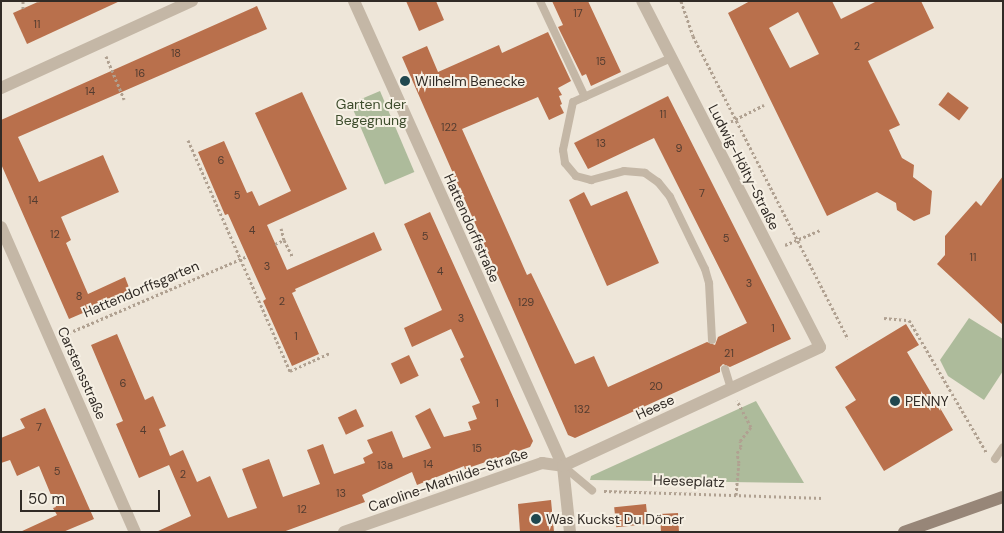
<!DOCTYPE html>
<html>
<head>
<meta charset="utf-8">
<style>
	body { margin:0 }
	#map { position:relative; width:1004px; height:533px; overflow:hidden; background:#eee6d9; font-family:"DM Sans",sans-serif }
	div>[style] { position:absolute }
	.green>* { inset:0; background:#adbb9b; transform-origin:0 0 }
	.building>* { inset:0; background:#b9704c; transform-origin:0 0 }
	.path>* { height:3px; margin-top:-1.5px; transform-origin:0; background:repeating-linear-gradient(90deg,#b0a191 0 2.5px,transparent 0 5px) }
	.lane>* { height:8px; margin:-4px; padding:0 4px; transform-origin:4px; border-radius:4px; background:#c4b7a6 }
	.street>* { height:12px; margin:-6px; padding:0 6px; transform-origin:6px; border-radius:6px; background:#c4b7a6 }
	.secondary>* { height:12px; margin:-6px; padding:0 6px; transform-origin:6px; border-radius:6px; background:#978678 }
	.dots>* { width:14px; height:14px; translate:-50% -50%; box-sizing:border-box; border:2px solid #f6f0e4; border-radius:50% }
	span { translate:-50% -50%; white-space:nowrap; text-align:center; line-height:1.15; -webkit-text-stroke:4px #f6f0e4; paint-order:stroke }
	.number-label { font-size:11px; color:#533c30 }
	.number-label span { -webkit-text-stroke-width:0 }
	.poi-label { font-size:14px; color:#312b26 }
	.left { translate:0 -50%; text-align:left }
	.park-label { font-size:14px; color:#3e4d2d }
	.street-label { font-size:14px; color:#312b26 }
	.frame { position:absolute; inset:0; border:2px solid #312b26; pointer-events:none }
	.scale { position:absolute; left:20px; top:490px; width:140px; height:22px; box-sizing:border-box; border:2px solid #312b26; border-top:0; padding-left:6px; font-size:15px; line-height:18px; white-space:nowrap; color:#312b26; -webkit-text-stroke:4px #f6f0e4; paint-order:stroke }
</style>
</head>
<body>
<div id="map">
	<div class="green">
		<div style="left:380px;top:91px;width:88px;height:32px;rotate:67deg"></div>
		<div style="clip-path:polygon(969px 318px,1003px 339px,1003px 371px,984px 400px,948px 376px,940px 360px)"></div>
		<div style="clip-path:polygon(756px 401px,804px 483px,590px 480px,591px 476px)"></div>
	</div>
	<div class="building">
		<div style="clip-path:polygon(40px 1px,120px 1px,27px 44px,13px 13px)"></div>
		<div style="clip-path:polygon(406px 1px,436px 1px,444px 20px,419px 31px)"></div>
		<div style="clip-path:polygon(552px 1px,588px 1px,621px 72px,591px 86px,586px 74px,582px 76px,558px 27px,563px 25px)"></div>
		<div style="clip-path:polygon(evenodd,750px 1px,832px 1px,841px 19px,877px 1px,921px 1px,934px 28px,868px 61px,900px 125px,889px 130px,902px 158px,914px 165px,913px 177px,932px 191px,930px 214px,914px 221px,897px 210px,896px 203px,877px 192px,827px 216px,728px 13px,750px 1px,798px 12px,819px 54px,790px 68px,769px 28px,798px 12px)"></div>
		<div style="clip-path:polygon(257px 6px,267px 29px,18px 137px,39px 182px,103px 155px,119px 192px,61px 217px,71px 240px,66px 243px,88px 294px,125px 277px,133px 298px,115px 306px,113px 300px,69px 319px,1px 164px,1px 120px)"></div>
		<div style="clip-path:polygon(548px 32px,571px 81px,558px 88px,562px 95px,559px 96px,562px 104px,560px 105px,564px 113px,549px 120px,538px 97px,462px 129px,527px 275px,531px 273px,575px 364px,594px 356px,608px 387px,707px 342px,715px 345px,718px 337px,747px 323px,654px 138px,588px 169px,574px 143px,668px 96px,791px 339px,730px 367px,723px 364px,720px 367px,720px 372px,575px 438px,568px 435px,402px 57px,427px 46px,438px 72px,499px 45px,502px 53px)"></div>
		<div style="clip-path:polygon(302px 92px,347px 189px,267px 225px,287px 270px,374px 232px,382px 250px,295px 289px,296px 291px,292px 293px,319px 354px,292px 366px,263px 301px,266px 299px,228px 214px,225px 215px,198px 152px,224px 141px,247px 193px,252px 191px,259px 206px,291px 191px,255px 113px)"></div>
		<div style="left:948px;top:92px;width:26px;height:16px;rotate:37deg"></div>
		<div style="clip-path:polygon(1003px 176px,1003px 325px,937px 264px,945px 255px,945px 236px,976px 201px,981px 206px)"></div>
		<div style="clip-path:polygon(627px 191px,659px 263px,607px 286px,569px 200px,584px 192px,591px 206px)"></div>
		<div style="clip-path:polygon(430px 212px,533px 441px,530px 447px,465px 469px,464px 466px,417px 485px,412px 472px,362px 495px,365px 502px,283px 532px,156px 532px,191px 516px,169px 465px,139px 478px,116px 424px,123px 421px,91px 345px,117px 334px,145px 400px,153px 396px,166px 426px,159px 429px,170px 456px,183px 450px,197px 482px,210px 476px,228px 518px,257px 508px,242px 469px,269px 459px,283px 497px,320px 484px,307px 450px,323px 444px,334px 474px,365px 463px,363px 458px,373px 453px,367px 440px,392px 431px,403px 458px,431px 448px,415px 416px,430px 408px,444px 437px,471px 430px,468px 422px,477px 419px,472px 406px,480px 403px,460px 359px,464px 357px,451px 329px,412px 347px,404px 328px,442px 310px,404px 224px)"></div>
		<div style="clip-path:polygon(906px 324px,919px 345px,907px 352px,953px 430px,884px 471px,845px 407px,856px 400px,835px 367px)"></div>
		<div style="left:409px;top:355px;width:23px;height:20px;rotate:65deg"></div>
		<div style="clip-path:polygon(45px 408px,94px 519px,63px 532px,20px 532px,57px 515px,53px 508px,56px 507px,39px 466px,17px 476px,10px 460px,1px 463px,1px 438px,25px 428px,20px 419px)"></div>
		<div style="left:356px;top:409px;width:19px;height:20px;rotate:65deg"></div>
		<div style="clip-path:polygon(551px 500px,554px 532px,520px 532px,518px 504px)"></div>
		<div style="left:646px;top:504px;width:20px;height:32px;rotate:84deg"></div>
		<div style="left:678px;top:513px;width:19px;height:18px;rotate:87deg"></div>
	</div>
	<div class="path">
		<div style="left:38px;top:1px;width:1px;rotate:90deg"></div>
		<div style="left:681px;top:1px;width:37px;rotate:71deg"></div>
		<div style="left:693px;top:36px;width:340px;rotate:62.9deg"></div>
		<div style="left:23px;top:9px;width:8px;rotate:-90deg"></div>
		<div style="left:106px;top:56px;width:47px;rotate:67.3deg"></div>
		<div style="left:722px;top:126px;width:47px;rotate:-26.6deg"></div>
		<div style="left:188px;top:140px;width:253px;rotate:66.2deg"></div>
		<div style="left:290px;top:371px;width:44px;rotate:-24.2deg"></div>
		<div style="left:284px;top:240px;width:18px;rotate:63deg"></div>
		<div style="left:275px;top:244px;width:10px;rotate:-24deg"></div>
		<div style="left:284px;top:240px;width:12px;rotate:-104deg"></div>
		<div style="left:785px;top:245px;width:38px;rotate:-23deg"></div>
		<div style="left:884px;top:318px;width:25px;rotate:5deg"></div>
		<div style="left:909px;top:320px;width:153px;rotate:59.7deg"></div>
		<div style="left:64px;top:335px;width:199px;rotate:-23.3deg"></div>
		<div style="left:604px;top:491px;width:219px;rotate:1.8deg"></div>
		<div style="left:736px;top:495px;width:32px;rotate:-85deg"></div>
		<div style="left:739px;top:463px;width:10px;rotate:-101deg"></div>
		<div style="left:737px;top:453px;width:7px;rotate:-56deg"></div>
		<div style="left:741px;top:447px;width:6px;rotate:-99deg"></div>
		<div style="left:740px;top:441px;width:18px;rotate:-52deg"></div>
		<div style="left:751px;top:427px;width:30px;rotate:-118deg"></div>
	</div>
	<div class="lane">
		<div style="left:540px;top:1px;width:106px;rotate:64.9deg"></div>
		<div style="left:671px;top:58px;width:107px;rotate:155.8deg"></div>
		<div style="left:573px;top:102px;width:49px;rotate:101.8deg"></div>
		<div style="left:563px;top:150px;width:13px;rotate:81deg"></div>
		<div style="left:565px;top:163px;width:17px;rotate:50deg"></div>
		<div style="left:576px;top:176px;width:16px;rotate:15deg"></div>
		<div style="left:591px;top:180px;width:34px;rotate:-15deg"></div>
		<div style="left:624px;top:171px;width:21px;rotate:5deg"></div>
		<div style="left:645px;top:173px;width:16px;rotate:35deg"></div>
		<div style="left:658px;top:182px;width:19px;rotate:51deg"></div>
		<div style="left:670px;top:197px;width:80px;rotate:64.1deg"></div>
		<div style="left:705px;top:269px;width:15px;rotate:74deg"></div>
		<div style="left:709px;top:283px;width:57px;rotate:87deg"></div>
		<div style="left:725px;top:369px;width:21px;rotate:73deg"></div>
		<div style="left:995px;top:459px;width:14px;rotate:-56deg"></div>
		<div style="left:563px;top:466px;width:38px;rotate:40deg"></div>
	</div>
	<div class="street">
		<div style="left:354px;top:1px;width:510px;rotate:65.8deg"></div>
		<div style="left:1px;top:88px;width:210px;rotate:-24.5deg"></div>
		<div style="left:1px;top:227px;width:333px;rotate:66.3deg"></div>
		<div style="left:344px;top:532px;width:210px;rotate:-19.2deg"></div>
		<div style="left:542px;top:463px;width:21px;rotate:8deg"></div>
		<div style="left:570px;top:532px;width:66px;rotate:-96.1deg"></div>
		<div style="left:563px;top:466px;width:283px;rotate:-24.8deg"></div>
		<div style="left:820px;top:347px;width:389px;rotate:-117.2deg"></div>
	</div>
	<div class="secondary">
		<div style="left:904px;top:532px;width:105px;rotate:-19.5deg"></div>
	</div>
	<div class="dots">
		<div style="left:405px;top:81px;background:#20474e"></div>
		<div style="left:895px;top:401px;background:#20474e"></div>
		<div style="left:536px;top:519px;background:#20474e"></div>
	</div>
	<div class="number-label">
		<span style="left:578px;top:13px">17</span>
		<span style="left:37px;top:24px">11</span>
		<span style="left:857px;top:46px">2</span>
		<span style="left:176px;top:53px">18</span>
		<span style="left:601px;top:61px">15</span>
		<span style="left:140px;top:73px">16</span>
		<span style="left:90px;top:91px">14</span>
		<span style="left:663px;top:114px">11</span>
		<span style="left:449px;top:127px">122</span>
		<span style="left:601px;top:143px">13</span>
		<span style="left:679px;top:148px">9</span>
		<span style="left:221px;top:160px">6</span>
		<span style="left:702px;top:193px">7</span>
		<span style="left:237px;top:195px">5</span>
		<span style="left:33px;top:200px">14</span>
		<span style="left:252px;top:230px">4</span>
		<span style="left:55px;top:234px">12</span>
		<span style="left:425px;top:236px">5</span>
		<span style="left:726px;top:238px">5</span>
		<span style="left:973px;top:257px">11</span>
		<span style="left:267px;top:266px">3</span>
		<span style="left:440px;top:271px">4</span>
		<span style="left:749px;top:283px">3</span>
		<span style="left:79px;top:296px">8</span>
		<span style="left:282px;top:301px">2</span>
		<span style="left:526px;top:302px">129</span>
		<span style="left:461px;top:318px">3</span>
		<span style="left:773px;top:328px">1</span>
		<span style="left:296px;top:336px">1</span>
		<span style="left:729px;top:353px">21</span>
		<span style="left:123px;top:383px">6</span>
		<span style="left:656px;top:386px">20</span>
		<span style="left:497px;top:403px">1</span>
		<span style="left:582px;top:409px">132</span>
		<span style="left:39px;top:427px">7</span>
		<span style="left:143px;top:430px">4</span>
		<span style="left:477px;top:448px">15</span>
		<span style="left:428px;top:464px">14</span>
		<span style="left:385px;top:465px">13a</span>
		<span style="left:57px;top:471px">5</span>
		<span style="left:183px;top:474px">2</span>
		<span style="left:341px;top:493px">13</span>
		<span style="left:302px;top:509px">12</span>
	</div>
	<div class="poi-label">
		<span class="left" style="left:415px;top:81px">Wilhelm Benecke</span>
		<span class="left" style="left:905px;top:401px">PENNY</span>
		<span class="left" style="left:546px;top:519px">Was Kuckst Du Döner</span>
	</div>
	<div class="park-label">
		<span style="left:371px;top:112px">Garten der<br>Begegnung</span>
	</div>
	<div class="street-label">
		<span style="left:744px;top:167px;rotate:63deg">Ludwig-Hölty-Straße</span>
		<span style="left:472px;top:228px;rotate:66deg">Hattendorffstraße</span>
		<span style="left:141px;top:289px;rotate:-23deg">Hattendorffsgarten</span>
		<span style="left:82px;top:373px;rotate:66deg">Carstensstraße</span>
		<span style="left:655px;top:407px;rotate:-25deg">Heese</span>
		<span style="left:448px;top:480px;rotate:-19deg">Caroline-Mathilde-Straße</span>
		<span style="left:689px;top:481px;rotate:2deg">Heeseplatz</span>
	</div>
	<div class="frame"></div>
	<div class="scale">50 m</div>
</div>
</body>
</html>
